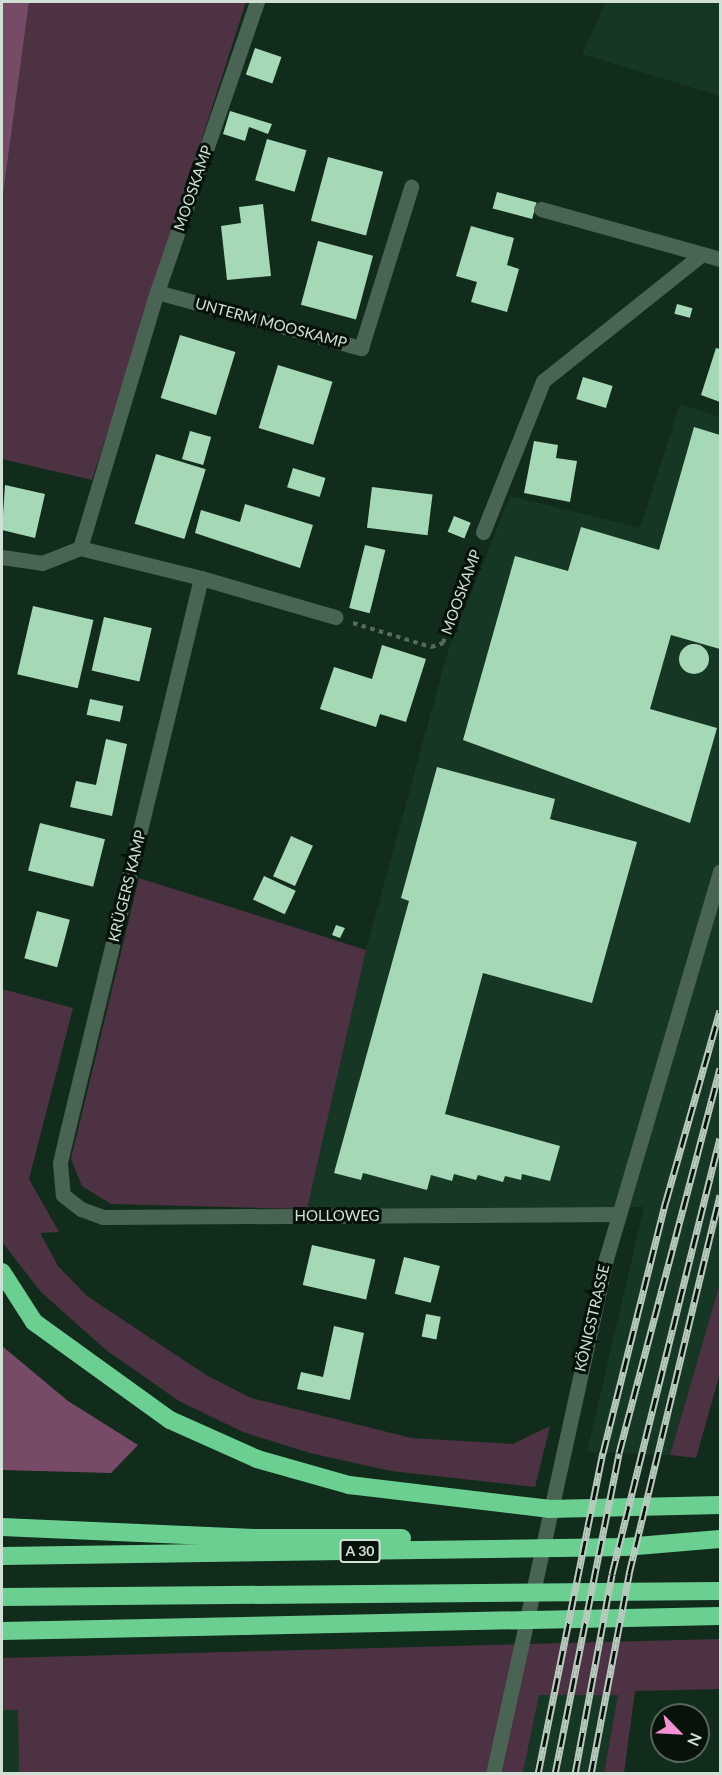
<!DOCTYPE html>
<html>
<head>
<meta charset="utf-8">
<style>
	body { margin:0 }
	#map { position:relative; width:722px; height:1775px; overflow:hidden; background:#122c1c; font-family:Lato,sans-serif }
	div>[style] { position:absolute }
	.built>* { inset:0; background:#163724; transform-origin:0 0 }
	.green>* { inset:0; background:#4d3243 }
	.forest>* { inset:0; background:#774b68 }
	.building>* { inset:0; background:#a5d9b6; transform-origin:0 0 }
	.round { border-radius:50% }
	.path>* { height:4px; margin-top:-2px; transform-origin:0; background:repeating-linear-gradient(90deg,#556b5d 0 4.5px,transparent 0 9px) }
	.minor>* { height:15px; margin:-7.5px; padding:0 7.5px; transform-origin:7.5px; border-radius:7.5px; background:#496452 }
	.highway>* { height:18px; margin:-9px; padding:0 9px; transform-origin:9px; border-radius:9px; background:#6ccf92 }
	.rail>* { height:7px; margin-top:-3.5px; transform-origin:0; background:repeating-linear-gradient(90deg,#07120a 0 14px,#b8c9be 0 28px); box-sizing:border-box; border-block:2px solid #b8c9be }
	span { translate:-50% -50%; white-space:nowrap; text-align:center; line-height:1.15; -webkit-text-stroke:6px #07120a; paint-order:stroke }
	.shield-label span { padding:2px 4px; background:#07120a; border:2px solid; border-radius:4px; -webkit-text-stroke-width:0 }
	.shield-label { font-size:14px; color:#d0e0d5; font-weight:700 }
	.street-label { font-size:15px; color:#d0e0d5 }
	.frame { position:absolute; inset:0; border:3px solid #d0e0d5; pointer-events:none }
	.north { position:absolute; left:650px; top:1703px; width:60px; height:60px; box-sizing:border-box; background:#07120a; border:2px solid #57645b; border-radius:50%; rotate:114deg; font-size:16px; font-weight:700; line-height:24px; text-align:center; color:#d0e0d5 }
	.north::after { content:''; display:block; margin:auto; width:21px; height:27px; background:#f491d3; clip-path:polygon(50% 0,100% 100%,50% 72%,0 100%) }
</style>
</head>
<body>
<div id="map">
	<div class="built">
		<div style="clip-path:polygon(606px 2px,720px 2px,720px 96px,582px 54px)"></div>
		<div style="clip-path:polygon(680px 404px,720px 417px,720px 1283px,670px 1455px,587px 1452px,644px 1207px,307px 1209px,366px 950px,448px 651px,510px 496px,640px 528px)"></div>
		<div style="clip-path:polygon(539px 1695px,618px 1695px,604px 1773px,523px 1774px)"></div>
		<div style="left:18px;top:1709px;width:64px;height:16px;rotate:89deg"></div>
	</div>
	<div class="green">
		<div style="clip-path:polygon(29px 2px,246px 2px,92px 480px,2px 459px,2px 202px)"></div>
		<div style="clip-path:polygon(139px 878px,366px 950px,307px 1209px,111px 1204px,82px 1186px,71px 1159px)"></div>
		<div style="clip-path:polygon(2px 989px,73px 1008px,29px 1179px,59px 1232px,40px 1233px,58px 1266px,87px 1296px,206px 1375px,251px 1398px,411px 1438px,513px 1444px,550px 1426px,535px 1487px,391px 1471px,310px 1453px,243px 1432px,179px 1401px,106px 1350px,41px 1292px,2px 1242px)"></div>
		<div style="clip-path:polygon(720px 1283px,720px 1373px,696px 1458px,670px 1455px)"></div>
		<div style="clip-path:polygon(720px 1639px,720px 1689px,635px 1691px,624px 1773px,604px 1773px,618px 1695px,539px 1695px,523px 1773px,19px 1774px,18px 1710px,2px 1710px,2px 1658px)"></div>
	</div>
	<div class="forest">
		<div style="clip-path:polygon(2px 2px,29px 2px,2px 202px)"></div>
		<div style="clip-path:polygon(2px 1346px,68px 1401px,138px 1445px,111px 1473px,2px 1470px)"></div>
	</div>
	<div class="building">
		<div style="left:255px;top:48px;width:28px;height:28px;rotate:19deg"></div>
		<div style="clip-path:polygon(230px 111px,272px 124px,268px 134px,249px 127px,245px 141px,223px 134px)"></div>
		<div style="left:267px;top:139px;width:41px;height:43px;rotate:16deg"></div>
		<div style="left:328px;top:157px;width:57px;height:66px;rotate:15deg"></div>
		<div style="left:497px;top:192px;width:41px;height:17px;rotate:15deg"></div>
		<div style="clip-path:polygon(263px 204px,271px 276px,227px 280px,221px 226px,241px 223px,239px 207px)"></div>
		<div style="clip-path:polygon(471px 226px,514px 238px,507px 265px,519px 269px,507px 312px,471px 302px,477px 282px,456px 276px)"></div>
		<div style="left:318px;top:241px;width:57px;height:66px;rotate:15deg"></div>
		<div style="left:677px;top:304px;width:16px;height:10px;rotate:15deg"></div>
		<div style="left:180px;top:335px;width:58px;height:66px;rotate:17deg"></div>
		<div style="clip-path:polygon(716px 348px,720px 349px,720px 402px,701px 395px)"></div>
		<div style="left:278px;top:365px;width:57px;height:66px;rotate:17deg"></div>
		<div style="left:583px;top:377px;width:31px;height:23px;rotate:17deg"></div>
		<div style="clip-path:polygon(694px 427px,720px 435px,720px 649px,671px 635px,650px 709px,717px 728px,690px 823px,463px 740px,515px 556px,568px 571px,581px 527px,659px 550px)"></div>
		<div style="left:190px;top:431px;width:22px;height:29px;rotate:16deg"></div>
		<div style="clip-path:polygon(534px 441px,558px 445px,556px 458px,577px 461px,570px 502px,524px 493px)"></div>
		<div style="left:156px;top:454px;width:52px;height:73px;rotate:17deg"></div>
		<div style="left:293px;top:468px;width:34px;height:20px;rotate:17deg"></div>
		<div style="clip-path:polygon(5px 485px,45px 494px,35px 538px,2px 530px)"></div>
		<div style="left:372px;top:487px;width:61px;height:41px;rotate:7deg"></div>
		<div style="clip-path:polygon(245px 504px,313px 525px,300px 568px,195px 533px,201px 510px,240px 522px)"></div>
		<div style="left:454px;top:516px;width:18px;height:17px;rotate:22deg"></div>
		<div style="left:365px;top:545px;width:21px;height:65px;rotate:14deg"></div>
		<div style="left:33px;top:606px;width:62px;height:70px;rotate:13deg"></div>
		<div style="left:104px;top:617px;width:49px;height:55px;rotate:13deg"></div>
		<div class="round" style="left:679px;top:644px;width:30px;height:30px"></div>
		<div style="clip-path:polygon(382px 645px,426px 659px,406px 722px,380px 714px,376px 727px,320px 709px,334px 667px,372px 679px)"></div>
		<div style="left:90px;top:699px;width:34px;height:16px;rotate:12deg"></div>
		<div style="clip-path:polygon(106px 739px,127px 744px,112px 816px,70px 807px,76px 781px,96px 785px)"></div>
		<div style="clip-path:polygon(437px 767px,555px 799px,550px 819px,637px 842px,592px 1003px,483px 973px,445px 1114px,560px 1146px,550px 1181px,522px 1174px,521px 1180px,505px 1176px,503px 1182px,478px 1175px,476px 1180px,454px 1174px,452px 1181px,431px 1175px,427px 1190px,363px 1173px,361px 1180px,334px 1173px,409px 901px,401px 898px)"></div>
		<div style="left:40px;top:823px;width:67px;height:49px;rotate:14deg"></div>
		<div style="left:291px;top:836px;width:24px;height:44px;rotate:24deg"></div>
		<div style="left:264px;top:876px;width:35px;height:26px;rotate:25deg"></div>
		<div style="left:37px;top:911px;width:34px;height:49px;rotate:15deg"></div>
		<div style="clip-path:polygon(336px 925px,345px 928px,340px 938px,332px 935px)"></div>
		<div style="left:312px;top:1245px;width:65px;height:41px;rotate:13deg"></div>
		<div style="left:404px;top:1257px;width:37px;height:38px;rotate:14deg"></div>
		<div style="left:426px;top:1314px;width:15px;height:23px;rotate:11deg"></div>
		<div style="clip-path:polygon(334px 1326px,364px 1333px,350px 1400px,297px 1389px,301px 1372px,323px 1377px)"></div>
	</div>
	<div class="path">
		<div style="left:353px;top:623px;width:82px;rotate:17.1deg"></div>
		<div style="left:431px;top:647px;width:13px;rotate:-18deg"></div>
		<div style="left:443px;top:643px;width:100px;rotate:-70.7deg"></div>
	</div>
	<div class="minor">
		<div style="left:541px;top:209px;width:186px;rotate:15.6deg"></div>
		<div style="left:157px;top:292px;width:212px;rotate:15.4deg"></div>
		<div style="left:361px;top:348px;width:169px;rotate:-72.7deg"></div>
		<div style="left:483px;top:532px;width:162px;rotate:-68.3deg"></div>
		<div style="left:543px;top:381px;width:203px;rotate:-38.6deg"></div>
		<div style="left:80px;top:548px;width:125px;rotate:13.9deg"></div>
		<div style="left:201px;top:578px;width:140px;rotate:16.2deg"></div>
		<div style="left:2px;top:557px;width:40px;rotate:8.5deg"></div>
		<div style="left:42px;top:563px;width:41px;rotate:-21.5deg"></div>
		<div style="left:80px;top:548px;width:267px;rotate:-73.3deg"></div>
		<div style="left:157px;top:292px;width:307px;rotate:-71deg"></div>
		<div style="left:201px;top:578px;width:566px;rotate:103.59deg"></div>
		<div style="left:68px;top:1128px;width:36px;rotate:103deg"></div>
		<div style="left:60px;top:1163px;width:32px;rotate:85deg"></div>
		<div style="left:63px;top:1195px;width:23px;rotate:38deg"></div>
		<div style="left:81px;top:1209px;width:23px;rotate:20deg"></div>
		<div style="left:103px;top:1217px;width:515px;rotate:-0.33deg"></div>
		<div style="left:493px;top:1774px;width:527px;rotate:-77.62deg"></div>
		<div style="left:606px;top:1259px;width:404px;rotate:-73.6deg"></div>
	</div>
	<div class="highway">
		<div style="left:2px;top:1272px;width:59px;rotate:57.4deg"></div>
		<div style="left:34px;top:1322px;width:168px;rotate:35.8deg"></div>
		<div style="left:170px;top:1420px;width:95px;rotate:24.1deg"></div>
		<div style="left:257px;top:1459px;width:96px;rotate:15.8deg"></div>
		<div style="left:349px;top:1485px;width:201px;rotate:6.8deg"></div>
		<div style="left:549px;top:1509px;width:171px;rotate:-1.3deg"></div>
		<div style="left:2px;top:1527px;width:252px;rotate:2.5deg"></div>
		<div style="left:254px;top:1538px;width:148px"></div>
		<div style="left:2px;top:1556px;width:623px;rotate:-0.83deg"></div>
		<div style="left:625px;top:1547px;width:95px;rotate:-4.8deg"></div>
		<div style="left:2px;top:1597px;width:718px;rotate:-0.48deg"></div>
		<div style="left:2px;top:1631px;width:718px;rotate:-1.2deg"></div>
	</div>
	<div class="rail">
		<div style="left:538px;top:1774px;width:328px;rotate:-78.6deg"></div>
		<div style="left:603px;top:1453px;width:260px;rotate:-76deg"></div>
		<div style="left:666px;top:1201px;width:198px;rotate:-74.2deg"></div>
		<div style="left:555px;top:1774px;width:327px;rotate:-78.7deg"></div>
		<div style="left:619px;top:1453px;width:398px;rotate:-75.3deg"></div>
		<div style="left:575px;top:1774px;width:203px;rotate:-79.5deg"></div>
		<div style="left:612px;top:1574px;width:449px;rotate:-76.1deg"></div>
		<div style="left:591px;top:1774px;width:204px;rotate:-79.2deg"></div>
		<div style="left:629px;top:1574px;width:390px;rotate:-76.5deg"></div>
	</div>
	<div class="shield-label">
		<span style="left:360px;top:1551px">A 30</span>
	</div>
	<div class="street-label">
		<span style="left:193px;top:188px;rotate:-71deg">MOOSKAMP</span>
		<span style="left:271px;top:323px;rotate:15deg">UNTERM MOOSKAMP</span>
		<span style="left:461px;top:592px;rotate:-70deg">MOOSKAMP</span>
		<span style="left:127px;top:886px;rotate:-76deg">KRÜGERS KAMP</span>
		<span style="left:337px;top:1216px">HOLLOWEG</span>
		<span style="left:592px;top:1318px;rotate:-77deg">KÖNIGSTRASSE</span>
	</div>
	<div class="frame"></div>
	<div class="north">N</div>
</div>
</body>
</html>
